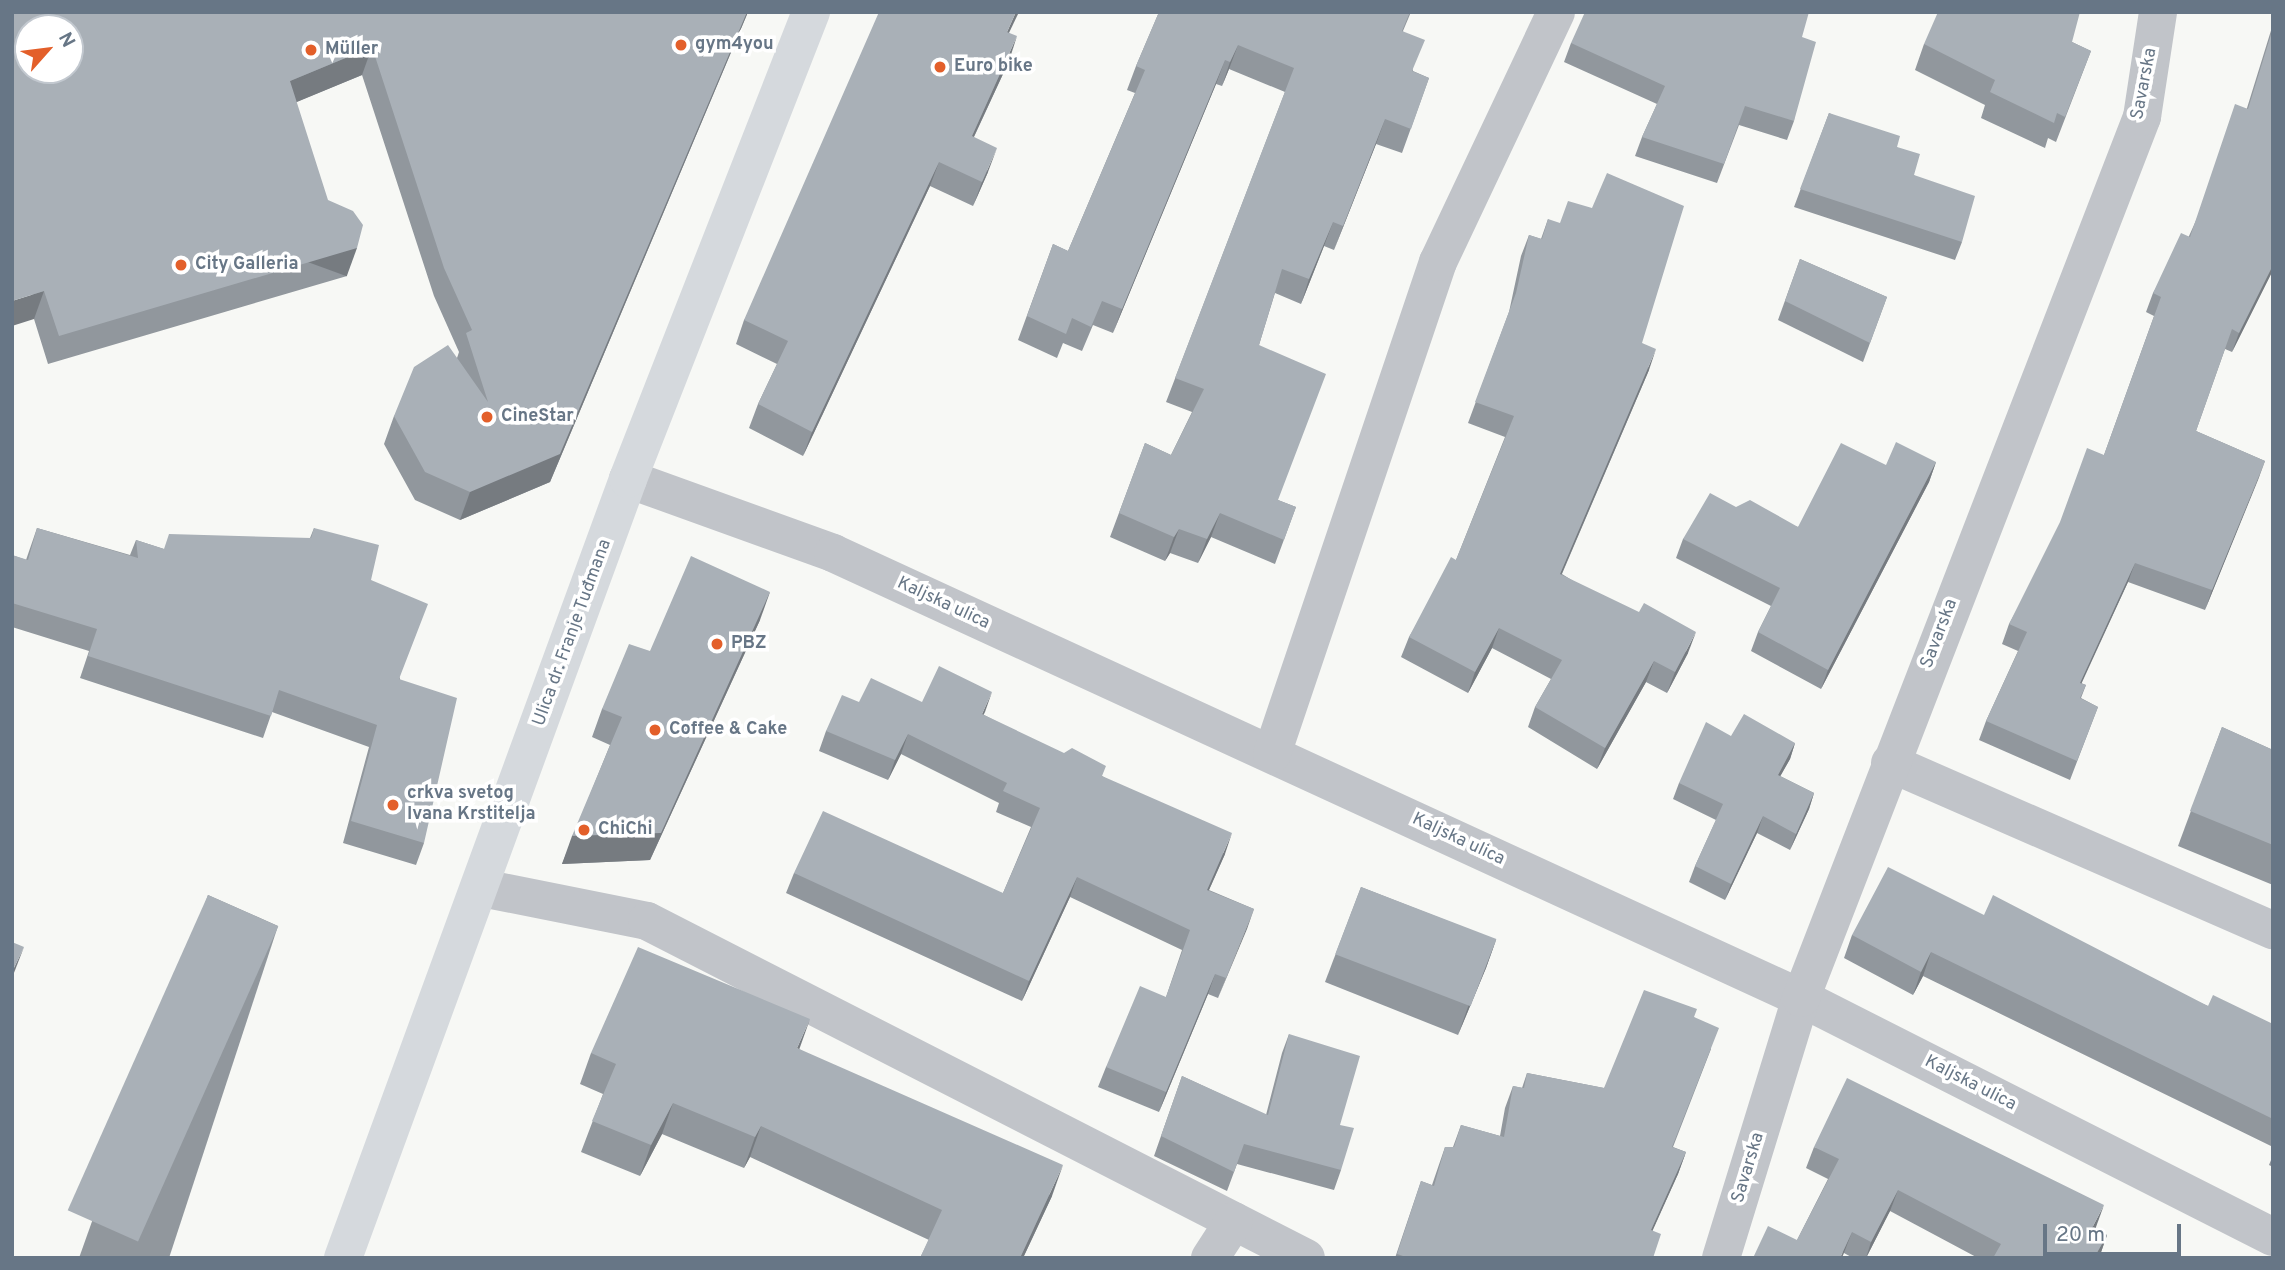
<!DOCTYPE html>
<html>
<head>
<meta charset="utf-8">
<style>
	body { margin:0 }
	#map { position:relative; width:2285px; height:1270px; overflow:hidden; background:#f7f8f5; font-family:Overpass,sans-serif }
	div>[style] { position:absolute }
	.minor>* { height:38px; margin:-19px; padding:0 19px; transform-origin:19px; border-radius:19px; background:#c1c4c9 }
	.major>* { height:38px; margin:-19px; padding:0 19px; transform-origin:19px; border-radius:19px; background:#d5d9dd }
	.wall>* { inset:0; background:#91979d }
	.shaded-wall>* { inset:0; background:#767b80; transform-origin:0 0 }
	.building>* { inset:0; background:#a9b0b7; transform-origin:0 0 }
	.dots>* { width:19px; height:19px; translate:-50% -50%; box-sizing:border-box; border:4px solid #fff; border-radius:50% }
	span { translate:-50% -50%; white-space:nowrap; text-align:center; line-height:1.15; -webkit-text-stroke:7px #fff; paint-order:stroke }
	.poi-label { font-size:18px; color:#677686; font-weight:700 }
	.left { translate:0 -50%; text-align:left }
	.street-label { font-size:18px; color:#677686 }
	.frame { position:absolute; inset:0; border:14px solid #677686; pointer-events:none }
	.north { position:absolute; left:14px; top:14px; width:70px; height:70px; box-sizing:border-box; background:#fff; border:2px solid #c2c8cf; border-radius:50%; rotate:62deg; font-size:19px; font-weight:700; line-height:28px; text-align:center; color:#677686 }
	.north::after { content:''; display:block; margin:auto; width:24px; height:32px; background:#e35f2a; clip-path:polygon(50% 0,100% 100%,50% 72%,0 100%) }
	.scale { position:absolute; left:2043px; top:1224px; width:138px; height:32px; box-sizing:border-box; border:4px solid #677686; border-top:0; padding-left:9px; font-size:21px; line-height:24px; white-space:nowrap; color:#677686; -webkit-text-stroke:5px #fff; paint-order:stroke }
</style>
</head>
<body>
<div id="map">
	<div class="minor">
		<div style="left:628px;top:479px;width:218px;rotate:19.8deg"></div>
		<div style="left:833px;top:553px;width:1065px;rotate:24.69deg"></div>
		<div style="left:1801px;top:998px;width:529px;rotate:26.86deg"></div>
		<div style="left:1272px;top:754px;width:519px;rotate:-71.36deg"></div>
		<div style="left:1438px;top:262px;width:276px;rotate:-64.7deg"></div>
		<div style="left:1890px;top:763px;width:418px;rotate:23.6deg"></div>
		<div style="left:482px;top:888px;width:168px;rotate:11.3deg"></div>
		<div style="left:647px;top:921px;width:740px;rotate:27.08deg"></div>
		<div style="left:1210px;top:1258px;width:44px;rotate:-57deg"></div>
		<div style="left:1721px;top:1258px;width:272px;rotate:-72.9deg"></div>
		<div style="left:1801px;top:998px;width:945px;rotate:-68.84deg"></div>
		<div style="left:2142px;top:117px;width:106px;rotate:-81.3deg"></div>
	</div>
	<div class="major">
		<div style="left:343px;top:1258px;width:829px;rotate:-69.9deg"></div>
		<div style="left:628px;top:479px;width:502px;rotate:-68.6deg"></div>
	</div>
	<div class="wall">
		<div style="clip-path:polygon(12px 12px,748px 12px,550px 482px,460px 520px,415px 500px,384px 444px,394px 416px,457px 358px,459px 352px,434px 296px,362px 75px,296px 102px,347px 276px,48px 364px,34px 319px)"></div>
		<div style="clip-path:polygon(1159px 12px,1411px 12px,1403px 31px,1413px 71px,1429px 78px,1402px 153px,1376px 144px,1334px 250px,1324px 246px,1301px 304px,1275px 293px,1259px 345px,1278px 500px,1296px 507px,1275px 564px,1211px 537px,1198px 563px,1170px 553px,1165px 561px,1110px 537px,1145px 443px,1171px 455px,1192px 412px,1166px 402px,1285px 92px,1229px 69px,1222px 86px,1216px 84px,1113px 333px,1093px 325px,1082px 351px,1063px 343px,1057px 358px,1018px 340px,1053px 244px,1068px 251px,1135px 93px,1127px 90px,1136px 66px)"></div>
		<div style="clip-path:polygon(2273px 24px,2273px 270px,2232px 352px,2225px 349px,2196px 431px,2265px 461px,2205px 610px,2128px 582px,2081px 683px,2086px 685px,2081px 698px,2098px 707px,2070px 780px,1979px 740px,1986px 721px,2018px 651px,2002px 644px,2009px 624px,2104px 455px,2154px 316px,2146px 312px,2153px 293px,2189px 236px,2247px 108px)"></div>
		<div style="clip-path:polygon(1009px 33px,1009px 61px,974px 137px,988px 172px,973px 206px,930px 186px,803px 456px,749px 428px,758px 404px,777px 364px,736px 344px,744px 320px)"></div>
		<div style="clip-path:polygon(1802px 37px,1794px 121px,1787px 140px,1739px 125px,1717px 183px,1635px 156px,1642px 137px,1657px 104px,1564px 62px,1571px 43px)"></div>
		<div style="clip-path:polygon(2072px 42px,2091px 51px,2056px 142px,2048px 138px,2045px 148px,1981px 118px,1985px 105px,1915px 70px,1924px 44px)"></div>
		<div style="clip-path:polygon(1829px 113px,1897px 147px,1914px 175px,1962px 242px,1955px 260px,1794px 207px)"></div>
		<div style="clip-path:polygon(1548px 219px,1642px 343px,1649px 370px,1562px 574px,1688px 653px,1667px 693px,1646px 682px,1597px 769px,1528px 727px,1535px 707px,1551px 679px,1492px 648px,1468px 693px,1401px 657px,1409px 637px,1456px 560px,1505px 437px,1468px 423px,1509px 312px,1521px 256px,1529px 235px,1541px 239px)"></div>
		<div style="clip-path:polygon(1800px 259px,1887px 297px,1863px 362px,1778px 320px)"></div>
		<div style="clip-path:polygon(1936px 462px,1929px 482px,1821px 689px,1751px 651px,1758px 632px,1771px 606px,1676px 558px,1683px 539px,1736px 507px,1798px 527px,1886px 465px)"></div>
		<div style="clip-path:polygon(37px 528px,130px 555px,136px 540px,164px 549px,310px 538px,314px 528px,371px 580px,400px 679px,424px 843px,416px 865px,343px 843px,369px 747px,272px 712px,263px 738px,80px 678px,89px 651px,12px 627px,12px 555px,26px 560px)"></div>
		<div style="clip-path:polygon(760px 620px,650px 860px,562px 864px,610px 745px,592px 737px,602px 709px,650px 651px)"></div>
		<div style="clip-path:polygon(859px 702px,922px 702px,984px 715px,1102px 776px,1225px 854px,1209px 890px,1254px 909px,1218px 998px,1208px 994px,1159px 1112px,1098px 1087px,1106px 1067px,1166px 997px,1182px 950px,1070px 897px,1022px 1001px,786px 893px,794px 873px,1003px 893px,1031px 827px,996px 812px,999px 803px,901px 754px,888px 780px,819px 751px,826px 731px)"></div>
		<div style="clip-path:polygon(2222px 727px,2273px 750px,2273px 885px,2178px 846px)"></div>
		<div style="clip-path:polygon(1795px 743px,1790px 759px,1780px 776px,1814px 793px,1809px 809px,1790px 850px,1757px 833px,1725px 900px,1689px 882px,1695px 866px,1716px 820px,1673px 799px,1679px 783px)"></div>
		<div style="clip-path:polygon(1361px 887px,1496px 940px,1486px 968px,1458px 1035px,1325px 982px)"></div>
		<div style="clip-path:polygon(208px 895px,278px 926px,169px 1258px,79px 1258px)"></div>
		<div style="clip-path:polygon(1984px 915px,2208px 1006px,2273px 1024px,2273px 1147px,1923px 976px,1913px 995px,1844px 958px,1852px 935px)"></div>
		<div style="clip-path:polygon(1694px 1017px,1711px 1049px,1673px 1147px,1686px 1152px,1678px 1174px,1652px 1231px,1653px 1258px,1395px 1258px,1421px 1181px,1432px 1185px,1445px 1147px,1453px 1147px,1461px 1125px,1500px 1136px,1505px 1108px,1513px 1086px,1522px 1088px,1527px 1073px,1604px 1088px)"></div>
		<div style="clip-path:polygon(1289px 1034px,1340px 1125px,1341px 1170px,1334px 1190px,1237px 1164px,1227px 1191px,1154px 1156px,1182px 1076px,1266px 1115px,1282px 1053px)"></div>
		<div style="clip-path:polygon(799px 1049px,1052px 1196px,1023px 1258px,920px 1258px,929px 1240px,750px 1157px,744px 1168px,662px 1134px,640px 1176px,581px 1152px,603px 1094px,580px 1084px,591px 1053px)"></div>
		<div style="clip-path:polygon(1814px 1147px,2096px 1227px,2095px 1229px,2107px 1235px,2099px 1258px,1978px 1258px,1890px 1211px,1866px 1258px,1853px 1258px,1844px 1253px,1797px 1240px,1828px 1179px,1806px 1168px)"></div>
		<div style="clip-path:polygon(2273px 1155px,2273px 1167px,2269px 1165px)"></div>
	</div>
	<div class="shaded-wall">
		<div style="clip-path:polygon(747px 12px,748px 12px,550px 482px,460px 520px,470px 492px)"></div>
		<div style="clip-path:polygon(1016px 12px,1019px 12px,998px 56px,1007px 32px)"></div>
		<div style="clip-path:polygon(1017px 36px,1009px 61px,963px 160px,972px 136px)"></div>
		<div style="clip-path:polygon(1238px 45px,1229px 69px,1222px 86px,1230px 62px)"></div>
		<div style="clip-path:polygon(372px 47px,362px 75px,280px 109px,290px 81px)"></div>
		<div style="clip-path:polygon(1225px 60px,1216px 84px,1113px 333px,1122px 309px)"></div>
		<div style="clip-path:polygon(1385px 119px,1376px 144px,1334px 250px,1343px 226px)"></div>
		<div style="clip-path:polygon(997px 148px,988px 172px,973px 206px,982px 182px)"></div>
		<div style="clip-path:polygon(939px 162px,930px 186px,803px 456px,812px 432px)"></div>
		<div style="clip-path:polygon(1333px 222px,1324px 246px,1301px 304px,1309px 279px)"></div>
		<div style="left:357px;top:248px;width:30px;height:311px;rotate:110deg"></div>
		<div style="clip-path:polygon(2273px 265px,2273px 270px,2232px 352px,2239px 333px)"></div>
		<div style="clip-path:polygon(44px 291px,34px 319px,12px 326px,12px 301px)"></div>
		<div style="clip-path:polygon(1656px 349px,1649px 370px,1553px 594px,1560px 574px)"></div>
		<div style="clip-path:polygon(2265px 461px,2258px 480px,2205px 610px,2212px 590px)"></div>
		<div style="clip-path:polygon(1936px 462px,1929px 482px,1821px 689px,1828px 670px)"></div>
		<div style="clip-path:polygon(1220px 513px,1211px 537px,1198px 563px,1207px 539px)"></div>
		<div style="clip-path:polygon(1179px 529px,1170px 553px,1165px 561px,1174px 537px)"></div>
		<div style="clip-path:polygon(2135px 563px,2128px 582px,2073px 702px,2080px 683px)"></div>
		<div style="clip-path:polygon(770px 592px,760px 620px,650px 860px,562px 864px,572px 836px)"></div>
		<div style="clip-path:polygon(1499px 628px,1492px 648px,1468px 693px,1475px 672px)"></div>
		<div style="clip-path:polygon(1696px 632px,1688px 653px,1667px 693px,1675px 672px)"></div>
		<div style="clip-path:polygon(1654px 661px,1646px 682px,1597px 769px,1605px 748px)"></div>
		<div style="clip-path:polygon(992px 692px,985px 712px,974px 734px,982px 714px)"></div>
		<div style="clip-path:polygon(908px 734px,901px 754px,888px 780px,895px 760px)"></div>
		<div style="clip-path:polygon(1795px 743px,1790px 759px,1772px 791px,1778px 775px)"></div>
		<div style="clip-path:polygon(1814px 793px,1809px 809px,1790px 850px,1796px 834px)"></div>
		<div style="clip-path:polygon(1763px 816px,1757px 833px,1725px 900px,1731px 884px)"></div>
		<div style="clip-path:polygon(1232px 833px,1225px 854px,1200px 910px,1207px 890px)"></div>
		<div style="clip-path:polygon(1077px 877px,1070px 897px,1022px 1001px,1029px 981px)"></div>
		<div style="clip-path:polygon(1254px 909px,1247px 929px,1218px 998px,1226px 978px)"></div>
		<div style="clip-path:polygon(1496px 940px,1486px 968px,1458px 1035px,1468px 1007px)"></div>
		<div style="clip-path:polygon(24px 947px,12px 978px,12px 972px)"></div>
		<div style="clip-path:polygon(1931px 952px,1923px 976px,1913px 995px,1921px 972px)"></div>
		<div style="clip-path:polygon(1215px 974px,1208px 994px,1159px 1112px,1166px 1092px)"></div>
		<div style="clip-path:polygon(810px 1019px,799px 1050px,797px 1048px)"></div>
		<div style="clip-path:polygon(673px 1103px,662px 1134px,640px 1176px,651px 1145px)"></div>
		<div style="clip-path:polygon(761px 1126px,750px 1157px,744px 1168px,755px 1137px)"></div>
		<div style="clip-path:polygon(1686px 1152px,1678px 1174px,1643px 1252px,1651px 1230px)"></div>
		<div style="clip-path:polygon(1063px 1165px,1052px 1196px,1023px 1258px,1020px 1258px)"></div>
		<div style="clip-path:polygon(1898px 1190px,1890px 1211px,1866px 1258px,1871px 1242px)"></div>
		<div style="clip-path:polygon(2104px 1205px,2096px 1227px,2084px 1249px,2092px 1228px)"></div>
		<div style="clip-path:polygon(1852px 1232px,1842px 1258px,1840px 1258px)"></div>
		<div style="clip-path:polygon(2107px 1235px,2099px 1258px,2094px 1258px)"></div>
	</div>
	<div class="building">
		<div style="clip-path:polygon(evenodd,12px 12px,747px 12px,560px 454px,470px 492px,425px 472px,394px 416px,414px 367px,448px 345px,488px 402px,466px 333px,472px 330px,444px 268px,372px 47px,290px 81px,328px 200px,353px 211px,363px 225px,357px 248px,59px 336px,44px 291px,12px 301px,12px 12px,28px 28px,70px 28px,70px 70px,28px 70px,28px 28px)"></div>
		<div style="clip-path:polygon(879px 12px,1016px 12px,1007px 32px,1017px 36px,972px 136px,997px 148px,982px 182px,939px 162px,812px 432px,758px 404px,788px 341px,744px 320px)"></div>
		<div style="clip-path:polygon(1159px 12px,1410px 12px,1402px 31px,1425px 40px,1412px 71px,1429px 78px,1411px 129px,1385px 119px,1343px 226px,1333px 222px,1309px 279px,1282px 269px,1259px 345px,1326px 374px,1278px 500px,1296px 507px,1284px 540px,1220px 513px,1207px 539px,1179px 529px,1174px 537px,1119px 513px,1145px 443px,1171px 455px,1204px 389px,1175px 378px,1294px 68px,1238px 45px,1230px 62px,1225px 60px,1122px 309px,1102px 301px,1091px 327px,1072px 318px,1066px 334px,1027px 316px,1053px 244px,1068px 251px,1145px 70px,1136px 66px)"></div>
		<div style="clip-path:polygon(1585px 12px,1809px 12px,1802px 37px,1816px 42px,1794px 121px,1745px 106px,1724px 164px,1642px 137px,1665px 86px,1571px 43px)"></div>
		<div style="clip-path:polygon(1938px 12px,2080px 12px,2072px 42px,2091px 51px,2065px 117px,2057px 113px,2054px 123px,1990px 92px,1995px 80px,1924px 44px)"></div>
		<div style="clip-path:polygon(2273px 28px,2273px 265px,2239px 333px,2232px 329px,2196px 431px,2265px 461px,2212px 590px,2135px 563px,2080px 683px,2086px 685px,2080px 698px,2098px 707px,2077px 761px,1986px 721px,2027px 632px,2009px 624px,2060px 522px,2087px 448px,2104px 455px,2161px 297px,2153px 293px,2181px 233px,2190px 237px,2235px 104px,2248px 109px)"></div>
		<div style="clip-path:polygon(1829px 113px,1900px 136px,1897px 147px,1920px 154px,1914px 175px,1975px 196px,1962px 242px,1800px 189px)"></div>
		<div style="clip-path:polygon(1607px 173px,1684px 206px,1642px 343px,1656px 349px,1560px 574px,1639px 612px,1644px 603px,1696px 632px,1675px 672px,1654px 661px,1605px 748px,1535px 707px,1562px 660px,1499px 628px,1475px 672px,1409px 637px,1451px 557px,1456px 560px,1514px 416px,1475px 402px,1516px 293px,1529px 235px,1542px 239px,1548px 219px,1560px 223px,1568px 201px,1592px 208px)"></div>
		<div style="clip-path:polygon(1800px 259px,1887px 297px,1870px 343px,1785px 301px)"></div>
		<div style="clip-path:polygon(1896px 442px,1936px 462px,1828px 670px,1758px 632px,1780px 588px,1683px 539px,1710px 493px,1736px 507px,1750px 500px,1798px 527px,1841px 443px,1886px 465px)"></div>
		<div style="clip-path:polygon(37px 528px,138px 558px,136px 540px,164px 549px,169px 534px,311px 538px,314px 528px,379px 545px,371px 580px,428px 604px,399px 679px,457px 698px,424px 843px,351px 821px,377px 725px,279px 690px,271px 716px,88px 656px,97px 629px,12px 603px,12px 555px,28px 560px)"></div>
		<div style="clip-path:polygon(691px 556px,770px 592px,661px 833px,572px 836px,622px 717px,602px 709px,629px 644px,650px 651px)"></div>
		<div style="clip-path:polygon(939px 666px,992px 692px,982px 714px,1064px 753px,1072px 748px,1106px 766px,1102px 776px,1232px 833px,1207px 890px,1254px 909px,1226px 978px,1215px 974px,1166px 1092px,1106px 1067px,1140px 986px,1166px 997px,1190px 930px,1077px 877px,1029px 981px,794px 873px,823px 811px,1003px 893px,1040px 808px,1003px 791px,1007px 783px,908px 734px,895px 760px,826px 731px,842px 695px,859px 702px,871px 678px,922px 702px)"></div>
		<div style="clip-path:polygon(1744px 714px,1795px 743px,1778px 775px,1814px 793px,1796px 834px,1763px 816px,1731px 884px,1695px 866px,1723px 804px,1679px 783px,1706px 722px,1731px 736px)"></div>
		<div style="clip-path:polygon(2222px 727px,2273px 750px,2273px 845px,2190px 811px)"></div>
		<div style="clip-path:polygon(1888px 867px,1984px 915px,1993px 895px,2208px 1006px,2213px 995px,2273px 1024px,2273px 1119px,1931px 952px,1921px 972px,1852px 935px)"></div>
		<div style="left:1361px;top:887px;width:145px;height:72px;rotate:21deg"></div>
		<div style="left:208px;top:895px;width:77px;height:345px;rotate:24deg"></div>
		<div style="clip-path:polygon(12px 942px,24px 947px,12px 972px)"></div>
		<div style="clip-path:polygon(638px 947px,810px 1019px,797px 1048px,1063px 1165px,1020px 1258px,920px 1258px,942px 1210px,761px 1126px,755px 1137px,673px 1103px,651px 1145px,592px 1121px,616px 1064px,591px 1053px)"></div>
		<div style="clip-path:polygon(1644px 990px,1697px 1009px,1694px 1017px,1719px 1028px,1672px 1147px,1686px 1152px,1651px 1230px,1661px 1234px,1653px 1258px,1409px 1258px,1397px 1254px,1421px 1181px,1434px 1186px,1445px 1147px,1454px 1147px,1461px 1125px,1504px 1137px,1513px 1086px,1524px 1088px,1527px 1073px,1604px 1088px)"></div>
		<div style="clip-path:polygon(1289px 1034px,1360px 1056px,1340px 1125px,1354px 1128px,1341px 1170px,1244px 1144px,1234px 1172px,1161px 1136px,1182px 1076px,1268px 1115px)"></div>
		<div style="clip-path:polygon(1847px 1078px,2104px 1205px,2092px 1228px,2107px 1235px,2094px 1258px,1993px 1258px,2001px 1244px,1898px 1190px,1871px 1242px,1852px 1232px,1840px 1258px,1753px 1258px,1768px 1226px,1797px 1240px,1839px 1159px,1814px 1147px)"></div>
	</div>
	<div class="dots">
		<div style="left:681px;top:45px;background:#e35f2a"></div>
		<div style="left:311px;top:50px;background:#e35f2a"></div>
		<div style="left:940px;top:67px;background:#e35f2a"></div>
		<div style="left:181px;top:265px;background:#e35f2a"></div>
		<div style="left:487px;top:417px;background:#e35f2a"></div>
		<div style="left:717px;top:644px;background:#e35f2a"></div>
		<div style="left:655px;top:730px;background:#e35f2a"></div>
		<div style="left:393px;top:805px;background:#e35f2a"></div>
		<div style="left:584px;top:830px;background:#e35f2a"></div>
	</div>
	<div class="poi-label">
		<span class="left" style="left:695px;top:45px">gym4you</span>
		<span class="left" style="left:325px;top:50px">Müller</span>
		<span class="left" style="left:954px;top:67px">Euro bike</span>
		<span class="left" style="left:195px;top:265px">City Galleria</span>
		<span class="left" style="left:501px;top:417px">CineStar</span>
		<span class="left" style="left:731px;top:644px">PBZ</span>
		<span class="left" style="left:669px;top:730px">Coffee &amp; Cake</span>
		<span class="left" style="left:407px;top:805px">crkva svetog<br>Ivana Krstitelja</span>
		<span class="left" style="left:598px;top:830px">ChiChi</span>
	</div>
	<div class="street-label">
		<span style="left:2145px;top:84px;rotate:-79deg">Savarska</span>
		<span style="left:943px;top:604px;rotate:25deg">Kaljska ulica</span>
		<span style="left:573px;top:633px;rotate:-70deg">Ulica dr. Franje Tuđmana</span>
		<span style="left:1940px;top:634px;rotate:-69deg">Savarska</span>
		<span style="left:1458px;top:840px;rotate:25deg">Kaljska ulica</span>
		<span style="left:1970px;top:1084px;rotate:27deg">Kaljska ulica</span>
		<span style="left:1749px;top:1168px;rotate:-73deg">Savarska</span>
	</div>
	<div class="frame"></div>
	<div class="north">N</div>
	<div class="scale">20 m</div>
</div>
</body>
</html>
